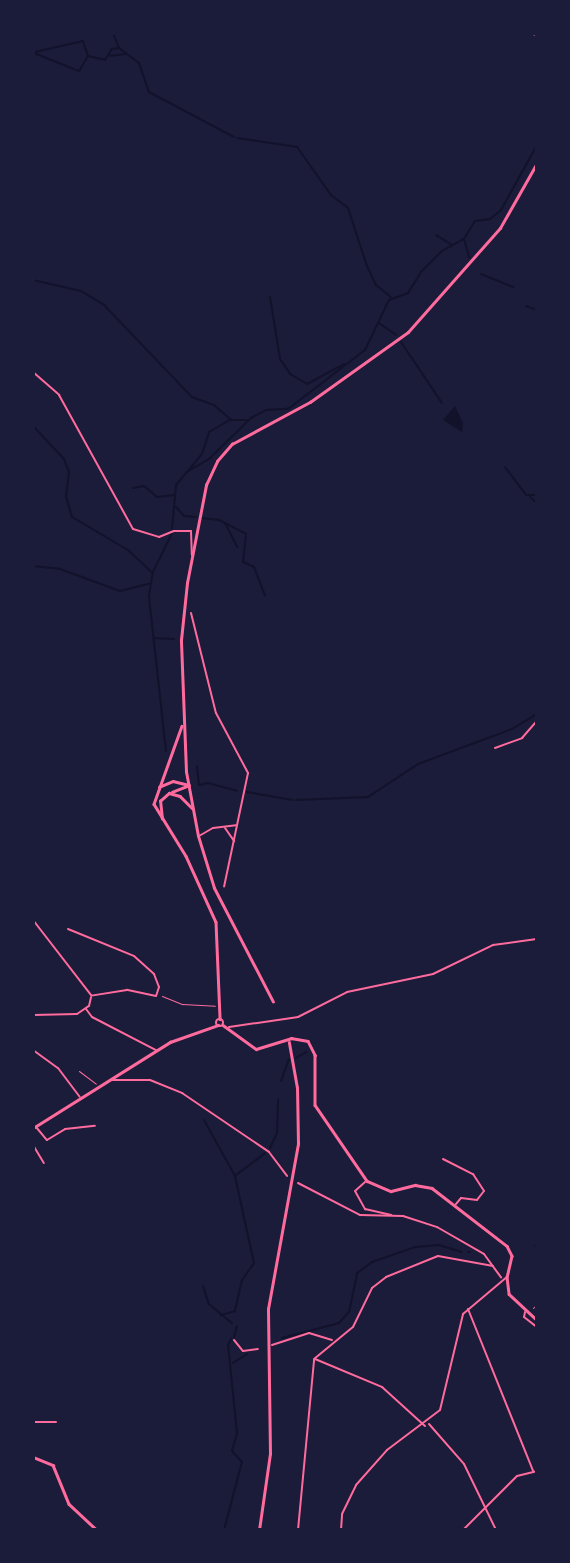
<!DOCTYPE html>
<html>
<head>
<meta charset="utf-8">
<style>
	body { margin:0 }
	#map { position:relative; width:570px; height:1563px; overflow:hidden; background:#1b1b3a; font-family:"Public Sans",sans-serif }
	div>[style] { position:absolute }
	.water>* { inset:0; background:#12122b }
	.stream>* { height:2px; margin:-1px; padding:0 1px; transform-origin:1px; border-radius:1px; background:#12122b }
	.path>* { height:1px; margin:-0.5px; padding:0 0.5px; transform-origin:0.5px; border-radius:0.5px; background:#ff6b9d }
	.service>* { height:1px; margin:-0.5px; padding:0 0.5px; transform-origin:0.5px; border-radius:0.5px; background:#ff6b9d }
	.minor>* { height:2px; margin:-1px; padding:0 1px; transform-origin:1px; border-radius:1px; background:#ff6b9d }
	.secondary>* { height:2.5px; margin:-1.25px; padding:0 1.25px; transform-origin:1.25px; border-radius:1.25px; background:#ff6b9d }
	.secondary>.ring { margin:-1.25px; padding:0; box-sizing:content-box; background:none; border:2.5px solid #ff6b9d; border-radius:50% }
	.primary>* { height:2.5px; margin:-1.25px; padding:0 1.25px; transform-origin:1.25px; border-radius:1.25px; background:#ff6b9d }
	span { translate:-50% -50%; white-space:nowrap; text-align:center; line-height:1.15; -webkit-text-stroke:7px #1b1b3a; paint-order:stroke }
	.frame { position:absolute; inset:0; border:35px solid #1b1b3a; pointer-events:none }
</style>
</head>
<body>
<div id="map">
	<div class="water">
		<div style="clip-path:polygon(455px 406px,463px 423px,462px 432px,443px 420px)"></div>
	</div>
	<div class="stream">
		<div style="left:113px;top:33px;width:16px;rotate:68deg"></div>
		<div style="left:33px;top:42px;width:14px;rotate:90deg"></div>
		<div style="left:35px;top:52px;width:49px;rotate:-12.9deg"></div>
		<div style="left:83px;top:41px;width:16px;rotate:72deg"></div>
		<div style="left:34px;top:53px;width:48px;rotate:21.8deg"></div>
		<div style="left:79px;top:71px;width:17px;rotate:-59deg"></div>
		<div style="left:88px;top:56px;width:17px;rotate:13deg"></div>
		<div style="left:105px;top:60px;width:13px;rotate:-58deg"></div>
		<div style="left:112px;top:49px;width:7px;rotate:-8deg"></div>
		<div style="left:119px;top:48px;width:25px;rotate:37deg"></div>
		<div style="left:139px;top:63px;width:31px;rotate:71deg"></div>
		<div style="left:149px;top:92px;width:96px;rotate:27.9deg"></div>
		<div style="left:110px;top:56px;width:15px;rotate:-8deg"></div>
		<div style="left:237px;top:138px;width:61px;rotate:8.5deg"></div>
		<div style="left:297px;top:147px;width:59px;rotate:54.7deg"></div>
		<div style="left:331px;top:195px;width:21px;rotate:37deg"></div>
		<div style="left:348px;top:208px;width:61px;rotate:71.9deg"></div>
		<div style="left:367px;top:266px;width:21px;rotate:65deg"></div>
		<div style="left:376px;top:285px;width:19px;rotate:39deg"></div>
		<div style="left:436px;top:235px;width:19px;rotate:32deg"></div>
		<div style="left:464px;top:239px;width:19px;rotate:74deg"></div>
		<div style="left:481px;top:274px;width:35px;rotate:22deg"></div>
		<div style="left:33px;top:280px;width:49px;rotate:12.9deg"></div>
		<div style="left:81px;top:291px;width:27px;rotate:31deg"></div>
		<div style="left:104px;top:305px;width:127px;rotate:46.3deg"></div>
		<div style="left:192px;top:397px;width:23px;rotate:20deg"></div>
		<div style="left:214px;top:405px;width:23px;rotate:41deg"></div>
		<div style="left:231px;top:420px;width:16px"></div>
		<div style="left:270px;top:297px;width:63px;rotate:80.8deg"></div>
		<div style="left:280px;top:359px;width:18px;rotate:56deg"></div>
		<div style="left:290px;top:374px;width:20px;rotate:30deg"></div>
		<div style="left:307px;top:384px;width:42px;rotate:-28.4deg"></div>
		<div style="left:526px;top:306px;width:12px;rotate:20deg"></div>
		<div style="left:379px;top:323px;width:21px;rotate:35deg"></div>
		<div style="left:401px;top:342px;width:73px;rotate:56.1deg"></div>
		<div style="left:33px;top:426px;width:45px;rotate:46.8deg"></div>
		<div style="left:64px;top:459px;width:14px;rotate:69deg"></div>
		<div style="left:69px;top:472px;width:24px;rotate:97deg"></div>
		<div style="left:66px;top:496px;width:22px;rotate:74deg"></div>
		<div style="left:72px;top:517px;width:65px;rotate:30.5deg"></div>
		<div style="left:128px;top:550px;width:33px;rotate:43deg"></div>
		<div style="left:505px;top:467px;width:35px;rotate:53deg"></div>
		<div style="left:526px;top:495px;width:11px"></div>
		<div style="left:188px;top:471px;width:22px;rotate:-51deg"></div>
		<div style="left:202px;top:454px;width:23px;rotate:-72deg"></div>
		<div style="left:209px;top:432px;width:24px;rotate:-30deg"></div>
		<div style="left:133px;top:488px;width:11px;rotate:-10deg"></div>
		<div style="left:144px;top:486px;width:17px;rotate:40deg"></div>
		<div style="left:157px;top:497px;width:18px;rotate:-6deg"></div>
		<div style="left:530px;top:497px;width:9px;rotate:41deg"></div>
		<div style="left:176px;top:507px;width:12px;rotate:48deg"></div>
		<div style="left:184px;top:516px;width:12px;rotate:5deg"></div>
		<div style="left:202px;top:518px;width:17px;rotate:7deg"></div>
		<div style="left:219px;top:520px;width:30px;rotate:27deg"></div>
		<div style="left:246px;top:534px;width:28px;rotate:96deg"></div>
		<div style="left:243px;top:562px;width:12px;rotate:24deg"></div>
		<div style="left:254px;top:567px;width:31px;rotate:69deg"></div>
		<div style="left:225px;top:523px;width:27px;rotate:63deg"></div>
		<div style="left:172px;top:529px;width:44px;rotate:-84.8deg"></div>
		<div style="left:176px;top:485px;width:17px;rotate:-50deg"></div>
		<div style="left:187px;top:472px;width:27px;rotate:-31deg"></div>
		<div style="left:210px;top:458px;width:57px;rotate:-44.3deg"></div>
		<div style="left:251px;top:418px;width:17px;rotate:-28deg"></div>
		<div style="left:266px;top:410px;width:22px;rotate:-3deg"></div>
		<div style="left:288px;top:409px;width:97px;rotate:-37.5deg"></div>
		<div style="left:365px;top:350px;width:55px;rotate:-64.4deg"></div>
		<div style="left:389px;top:300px;width:20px;rotate:-20deg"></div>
		<div style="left:408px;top:293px;width:26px;rotate:-58deg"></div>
		<div style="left:422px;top:271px;width:28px;rotate:-45deg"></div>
		<div style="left:442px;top:251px;width:25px;rotate:-29deg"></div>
		<div style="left:464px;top:239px;width:21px;rotate:-59deg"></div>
		<div style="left:475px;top:221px;width:15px;rotate:-8deg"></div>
		<div style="left:490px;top:219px;width:14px;rotate:-39deg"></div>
		<div style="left:501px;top:210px;width:74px;rotate:-61deg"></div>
		<div style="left:33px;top:566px;width:27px;rotate:6deg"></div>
		<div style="left:60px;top:569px;width:64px;rotate:20.1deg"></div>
		<div style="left:120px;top:591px;width:30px;rotate:-14deg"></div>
		<div style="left:154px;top:638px;width:20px;rotate:3deg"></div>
		<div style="left:166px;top:751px;width:156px;rotate:-96.3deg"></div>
		<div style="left:149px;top:596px;width:24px;rotate:-81deg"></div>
		<div style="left:153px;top:572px;width:43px;rotate:-64deg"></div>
		<div style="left:197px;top:766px;width:19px;rotate:84deg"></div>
		<div style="left:199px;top:785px;width:9px;rotate:-13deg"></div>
		<div style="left:208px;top:783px;width:30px;rotate:15deg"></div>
		<div style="left:247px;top:792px;width:46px;rotate:10.1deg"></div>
		<div style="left:296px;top:800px;width:72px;rotate:-2.4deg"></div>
		<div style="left:368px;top:797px;width:60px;rotate:-33.4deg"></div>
		<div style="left:418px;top:764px;width:100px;rotate:-20.4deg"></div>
		<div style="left:512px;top:729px;width:27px;rotate:-31deg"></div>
		<div style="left:296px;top:1058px;width:12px;rotate:-31deg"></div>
		<div style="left:281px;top:1081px;width:23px;rotate:-70deg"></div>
		<div style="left:204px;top:1120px;width:64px;rotate:61deg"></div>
		<div style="left:235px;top:1176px;width:89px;rotate:77.7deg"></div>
		<div style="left:254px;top:1263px;width:21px;rotate:125deg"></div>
		<div style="left:242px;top:1280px;width:32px;rotate:103deg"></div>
		<div style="left:235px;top:1311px;width:15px;rotate:164deg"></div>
		<div style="left:270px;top:1148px;width:17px;rotate:-65deg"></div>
		<div style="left:277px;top:1133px;width:33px;rotate:-88deg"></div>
		<div style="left:236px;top:1175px;width:36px;rotate:-37deg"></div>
		<div style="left:535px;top:1246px;width:2px;rotate:-27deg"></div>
		<div style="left:468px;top:1252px;width:2px"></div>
		<div style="left:203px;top:1286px;width:19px;rotate:72deg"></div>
		<div style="left:209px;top:1304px;width:30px;rotate:40deg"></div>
		<div style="left:234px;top:1337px;width:11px;rotate:-75deg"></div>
		<div style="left:282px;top:1338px;width:59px;rotate:-14.7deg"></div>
		<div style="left:339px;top:1323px;width:15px;rotate:-48deg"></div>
		<div style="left:349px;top:1312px;width:40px;rotate:-78deg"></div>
		<div style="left:357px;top:1273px;width:19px;rotate:-36deg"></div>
		<div style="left:372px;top:1262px;width:46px;rotate:-19.2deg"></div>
		<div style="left:415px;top:1247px;width:24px;rotate:-5deg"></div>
		<div style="left:439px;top:1245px;width:24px;rotate:17deg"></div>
		<div style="left:233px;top:1363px;width:17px;rotate:-33deg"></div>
		<div style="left:224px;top:1530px;width:70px;rotate:-75.2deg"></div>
		<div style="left:242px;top:1462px;width:15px;rotate:-132deg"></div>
		<div style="left:232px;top:1451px;width:19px;rotate:-74deg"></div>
		<div style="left:237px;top:1433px;width:88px;rotate:-95.8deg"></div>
		<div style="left:228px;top:1345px;width:7px;rotate:-63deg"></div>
	</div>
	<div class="path">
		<div style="left:162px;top:996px;width:22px;rotate:22deg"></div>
		<div style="left:182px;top:1004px;width:33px;rotate:3deg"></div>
		<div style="left:533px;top:1308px;width:6px;rotate:-45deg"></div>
	</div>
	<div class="service">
		<div style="left:79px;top:1071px;width:21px;rotate:37deg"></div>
	</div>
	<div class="minor">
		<div style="left:529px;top:33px;width:8px;rotate:14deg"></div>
		<div style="left:33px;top:372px;width:35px;rotate:41deg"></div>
		<div style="left:59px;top:395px;width:153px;rotate:61.1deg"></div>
		<div style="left:133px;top:529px;width:27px;rotate:17deg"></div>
		<div style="left:159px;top:537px;width:16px;rotate:-22deg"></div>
		<div style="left:174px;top:531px;width:17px"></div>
		<div style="left:191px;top:531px;width:24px;rotate:88deg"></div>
		<div style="left:191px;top:613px;width:103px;rotate:76deg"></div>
		<div style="left:216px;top:713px;width:68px;rotate:61.9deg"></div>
		<div style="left:248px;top:773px;width:116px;rotate:101.9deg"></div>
		<div style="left:537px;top:694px;width:13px;rotate:90deg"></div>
		<div style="left:495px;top:748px;width:29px;rotate:-20deg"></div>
		<div style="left:522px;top:738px;width:23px;rotate:-49deg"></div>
		<div style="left:225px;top:828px;width:16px;rotate:55deg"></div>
		<div style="left:199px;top:836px;width:16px;rotate:-30deg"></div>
		<div style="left:213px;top:828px;width:23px;rotate:-7deg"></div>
		<div style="left:33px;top:920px;width:95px;rotate:52.3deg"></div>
		<div style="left:68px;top:929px;width:71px;rotate:22.2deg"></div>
		<div style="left:134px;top:956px;width:27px;rotate:42deg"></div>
		<div style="left:154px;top:974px;width:14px;rotate:69deg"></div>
		<div style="left:159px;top:987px;width:9px;rotate:108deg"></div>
		<div style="left:156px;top:996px;width:30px;rotate:-168deg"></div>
		<div style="left:127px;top:990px;width:36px;rotate:171deg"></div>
		<div style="left:86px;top:1009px;width:10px;rotate:53deg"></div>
		<div style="left:92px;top:1017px;width:72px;rotate:27.3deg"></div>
		<div style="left:33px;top:1015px;width:44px;rotate:-1.3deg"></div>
		<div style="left:77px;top:1014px;width:14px;rotate:-34deg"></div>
		<div style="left:89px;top:1006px;width:9px;rotate:-77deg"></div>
		<div style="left:229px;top:1027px;width:70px;rotate:-8.2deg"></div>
		<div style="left:298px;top:1017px;width:55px;rotate:-27deg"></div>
		<div style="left:347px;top:992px;width:88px;rotate:-11.8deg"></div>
		<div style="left:433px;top:974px;width:67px;rotate:-25.8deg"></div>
		<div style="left:493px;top:945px;width:44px;rotate:-7.8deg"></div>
		<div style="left:33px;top:1050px;width:31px;rotate:36deg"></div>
		<div style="left:58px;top:1068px;width:36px;rotate:53deg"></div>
		<div style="left:112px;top:1080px;width:38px"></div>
		<div style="left:150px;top:1080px;width:35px;rotate:22deg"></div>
		<div style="left:182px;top:1093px;width:105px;rotate:34.1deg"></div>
		<div style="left:269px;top:1152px;width:30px;rotate:53deg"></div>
		<div style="left:36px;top:1127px;width:17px;rotate:50deg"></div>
		<div style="left:47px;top:1140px;width:21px;rotate:-31deg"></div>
		<div style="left:65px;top:1129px;width:30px;rotate:-6deg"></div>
		<div style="left:33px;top:1145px;width:21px;rotate:59deg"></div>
		<div style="left:443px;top:1159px;width:34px;rotate:27deg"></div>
		<div style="left:473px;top:1174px;width:20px;rotate:57deg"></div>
		<div style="left:484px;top:1191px;width:11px;rotate:128deg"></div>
		<div style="left:477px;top:1200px;width:16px;rotate:-173deg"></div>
		<div style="left:461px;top:1198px;width:8px;rotate:130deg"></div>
		<div style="left:365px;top:1182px;width:13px;rotate:138deg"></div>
		<div style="left:355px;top:1191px;width:21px;rotate:61deg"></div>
		<div style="left:365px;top:1209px;width:27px;rotate:13deg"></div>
		<div style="left:298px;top:1183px;width:70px;rotate:27.3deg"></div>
		<div style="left:360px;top:1215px;width:43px;rotate:1.3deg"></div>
		<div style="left:403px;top:1216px;width:36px;rotate:18deg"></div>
		<div style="left:437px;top:1227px;width:54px;rotate:29.9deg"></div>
		<div style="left:484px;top:1254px;width:29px;rotate:54deg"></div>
		<div style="left:468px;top:1309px;width:175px;rotate:68.1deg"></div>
		<div style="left:525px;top:1312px;width:5px;rotate:101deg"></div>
		<div style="left:524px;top:1317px;width:16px;rotate:38deg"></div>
		<div style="left:234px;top:1340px;width:14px;rotate:51deg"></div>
		<div style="left:243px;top:1351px;width:15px;rotate:-8deg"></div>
		<div style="left:272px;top:1345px;width:39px;rotate:-18deg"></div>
		<div style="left:309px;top:1333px;width:24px;rotate:17deg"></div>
		<div style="left:314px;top:1359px;width:50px;rotate:-39.4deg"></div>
		<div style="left:353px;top:1327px;width:43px;rotate:-64deg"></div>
		<div style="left:372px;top:1288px;width:18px;rotate:-38deg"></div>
		<div style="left:386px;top:1277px;width:56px;rotate:-22deg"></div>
		<div style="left:438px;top:1256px;width:56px;rotate:10.3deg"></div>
		<div style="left:315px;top:1359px;width:73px;rotate:22.7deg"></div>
		<div style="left:382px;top:1387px;width:58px;rotate:42.2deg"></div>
		<div style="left:33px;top:1422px;width:23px"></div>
		<div style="left:429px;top:1424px;width:53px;rotate:48.8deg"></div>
		<div style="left:464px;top:1464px;width:73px;rotate:64.1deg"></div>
		<div style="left:298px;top:1530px;width:171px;rotate:-84.6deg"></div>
		<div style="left:341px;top:1530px;width:16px;rotate:-86deg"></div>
		<div style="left:342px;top:1514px;width:32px;rotate:-64deg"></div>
		<div style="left:356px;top:1485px;width:47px;rotate:-48.5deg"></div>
		<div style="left:387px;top:1450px;width:66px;rotate:-37deg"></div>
		<div style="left:440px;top:1410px;width:99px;rotate:-76.5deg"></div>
		<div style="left:463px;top:1314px;width:57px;rotate:-40.1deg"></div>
		<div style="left:463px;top:1530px;width:76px;rotate:-45deg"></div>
		<div style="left:517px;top:1476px;width:21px;rotate:-14deg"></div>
	</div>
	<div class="secondary">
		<div style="left:182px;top:726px;width:83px;rotate:109.7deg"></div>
		<div style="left:154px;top:804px;width:61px;rotate:58.4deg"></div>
		<div style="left:186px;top:856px;width:72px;rotate:65.6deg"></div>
		<div style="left:216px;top:922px;width:97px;rotate:87.6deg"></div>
		<div style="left:159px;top:787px;width:15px;rotate:-23deg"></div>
		<div style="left:173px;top:781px;width:16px;rotate:14deg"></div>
		<div style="left:172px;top:792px;width:18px;rotate:-22deg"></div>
		<div style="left:162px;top:819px;width:18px;rotate:-96deg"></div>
		<div style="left:160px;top:801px;width:12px;rotate:-42deg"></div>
		<div style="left:169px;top:793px;width:11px;rotate:15deg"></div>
		<div style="left:180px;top:796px;width:17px;rotate:45deg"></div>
		<div class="ring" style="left:216.5px;top:1019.5px;width:4.5px;height:4.5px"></div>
		<div style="left:223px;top:1025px;width:41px;rotate:36deg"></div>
		<div style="left:256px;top:1049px;width:37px;rotate:-17deg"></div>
		<div style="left:291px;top:1038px;width:17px;rotate:10deg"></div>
		<div style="left:308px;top:1041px;width:16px;rotate:63deg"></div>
		<div style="left:315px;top:1055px;width:50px;rotate:90deg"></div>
		<div style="left:315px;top:1105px;width:92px;rotate:55.6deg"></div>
		<div style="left:367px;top:1181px;width:26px;rotate:23deg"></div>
		<div style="left:391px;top:1191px;width:25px;rotate:-14deg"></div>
		<div style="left:415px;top:1185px;width:17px;rotate:10deg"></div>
		<div style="left:432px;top:1188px;width:95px;rotate:37.7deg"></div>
		<div style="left:507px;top:1246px;width:11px;rotate:63deg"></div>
		<div style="left:512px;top:1256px;width:22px;rotate:103deg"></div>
		<div style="left:507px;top:1277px;width:17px;rotate:83deg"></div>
		<div style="left:509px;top:1294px;width:38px;rotate:43deg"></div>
		<div style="left:33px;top:1128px;width:162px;rotate:-32.1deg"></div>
		<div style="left:170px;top:1042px;width:51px;rotate:-19.5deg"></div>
		<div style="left:33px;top:1457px;width:22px;rotate:22deg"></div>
		<div style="left:53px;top:1465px;width:42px;rotate:67.7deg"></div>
		<div style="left:69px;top:1504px;width:38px;rotate:43deg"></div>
	</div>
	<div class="primary">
		<div style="left:273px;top:1002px;width:128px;rotate:-117.4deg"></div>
		<div style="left:214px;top:888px;width:54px;rotate:-107.1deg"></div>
		<div style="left:198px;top:836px;width:65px;rotate:-100.6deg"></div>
		<div style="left:186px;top:772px;width:132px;rotate:-92.2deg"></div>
		<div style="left:181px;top:640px;width:57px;rotate:-84deg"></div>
		<div style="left:187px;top:583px;width:100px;rotate:-79deg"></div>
		<div style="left:206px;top:485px;width:26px;rotate:-65deg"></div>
		<div style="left:217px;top:461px;width:23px;rotate:-49deg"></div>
		<div style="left:232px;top:444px;width:89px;rotate:-28.3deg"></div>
		<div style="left:310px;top:402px;width:120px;rotate:-35.5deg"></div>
		<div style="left:408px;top:332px;width:139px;rotate:-48.5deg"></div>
		<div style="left:500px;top:228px;width:75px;rotate:-60.4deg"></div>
		<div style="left:259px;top:1530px;width:77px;rotate:-81.8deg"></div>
		<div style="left:270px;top:1454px;width:145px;rotate:-90.8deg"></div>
		<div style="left:268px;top:1309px;width:168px;rotate:-79.7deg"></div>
		<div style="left:298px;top:1144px;width:56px;rotate:-91deg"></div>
		<div style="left:297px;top:1088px;width:46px;rotate:-100.1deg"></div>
	</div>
	<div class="frame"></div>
</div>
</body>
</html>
